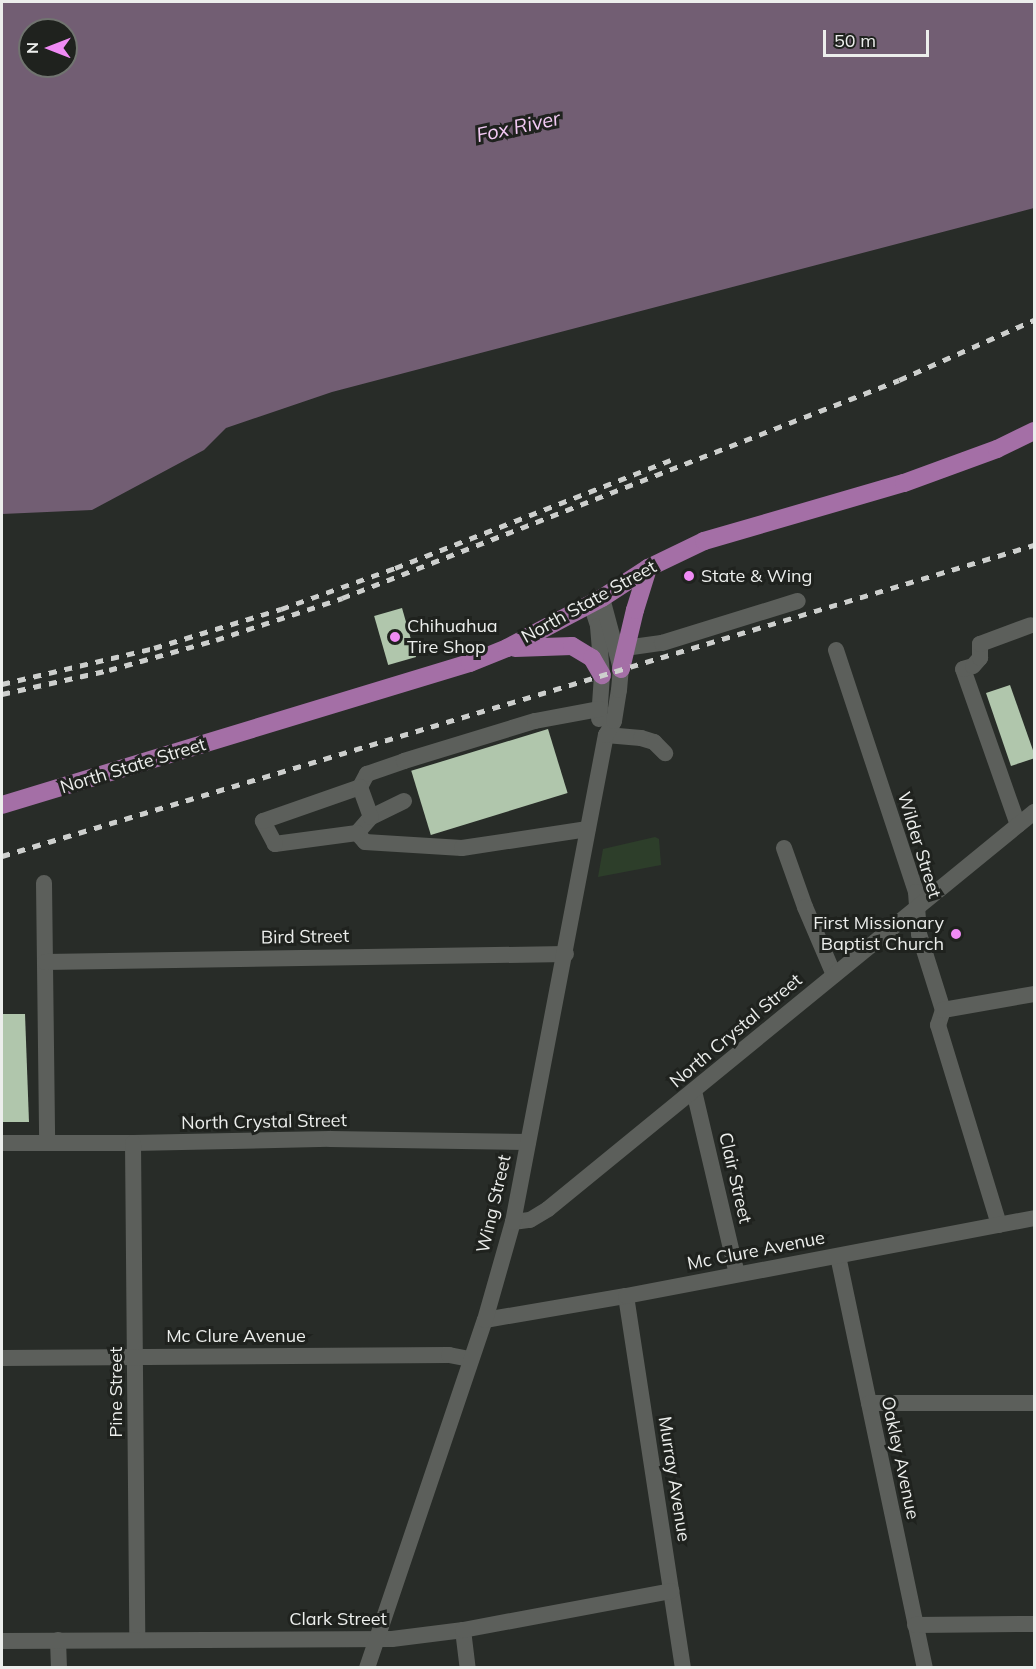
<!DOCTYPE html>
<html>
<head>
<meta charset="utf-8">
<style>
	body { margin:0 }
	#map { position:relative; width:1036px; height:1669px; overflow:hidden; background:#282c28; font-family:Mulish,sans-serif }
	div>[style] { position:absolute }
	.green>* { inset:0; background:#2d3e2a }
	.water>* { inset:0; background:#725e73 }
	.building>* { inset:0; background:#b0c6ac; transform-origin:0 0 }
	.minor>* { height:16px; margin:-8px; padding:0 8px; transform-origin:8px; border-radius:8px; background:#5c5f5b }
	.major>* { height:18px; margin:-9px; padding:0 9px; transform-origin:9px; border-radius:9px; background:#a46fa6 }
	.rail>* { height:4.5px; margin-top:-2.25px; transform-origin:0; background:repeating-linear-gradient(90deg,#cdcfcd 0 8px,transparent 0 16px) }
	.dots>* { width:16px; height:16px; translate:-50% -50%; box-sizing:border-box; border:3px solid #1f221e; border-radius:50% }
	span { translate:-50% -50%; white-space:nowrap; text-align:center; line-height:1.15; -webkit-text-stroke:6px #1f221e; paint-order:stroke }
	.poi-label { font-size:18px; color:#eceeec }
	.left { translate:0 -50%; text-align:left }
	.right { translate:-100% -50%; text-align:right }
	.street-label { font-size:18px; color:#eceeec }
	.water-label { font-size:20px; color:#f2c9f3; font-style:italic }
	.frame { position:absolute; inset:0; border:3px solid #eceeec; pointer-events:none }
	.north { position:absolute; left:18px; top:18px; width:60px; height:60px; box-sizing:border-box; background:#1f221e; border:2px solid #717470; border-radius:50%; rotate:270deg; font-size:16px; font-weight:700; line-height:24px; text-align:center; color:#eceeec }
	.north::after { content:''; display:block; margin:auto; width:21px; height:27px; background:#f08bf5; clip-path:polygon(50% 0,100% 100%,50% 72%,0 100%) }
	.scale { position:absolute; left:823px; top:30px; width:106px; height:27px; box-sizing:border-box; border:3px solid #eceeec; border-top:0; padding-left:8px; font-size:18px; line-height:21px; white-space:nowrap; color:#eceeec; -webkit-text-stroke:4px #1f221e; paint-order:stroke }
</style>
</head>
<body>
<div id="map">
	<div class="green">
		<div style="clip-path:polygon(655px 837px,659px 839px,661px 865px,598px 877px,603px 849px)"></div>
	</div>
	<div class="water">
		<div style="clip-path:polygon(evenodd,2px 2px,1034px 2px,1034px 208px,332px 392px,226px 428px,204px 450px,92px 510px,2px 514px,2px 2px,30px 30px,66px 30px,66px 66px,30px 66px,30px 30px)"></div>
	</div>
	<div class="building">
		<div style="left:402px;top:608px;width:51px;height:29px;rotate:74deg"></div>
		<div style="clip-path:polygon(1010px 685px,1035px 756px,1035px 758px,1011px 766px,986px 693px)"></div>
		<div style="left:548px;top:729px;width:67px;height:143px;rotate:73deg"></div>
		<div style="clip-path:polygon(2px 1014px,25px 1014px,29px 1122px,2px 1122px)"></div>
	</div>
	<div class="minor">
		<div style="left:591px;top:604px;width:23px;rotate:72deg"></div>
		<div style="left:598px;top:626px;width:49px;rotate:85.3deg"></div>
		<div style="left:602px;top:675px;width:44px;rotate:93.9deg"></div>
		<div style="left:625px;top:648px;width:37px;rotate:-8deg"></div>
		<div style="left:662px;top:643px;width:142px;rotate:-17.2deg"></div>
		<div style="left:836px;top:650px;width:255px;rotate:71.7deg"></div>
		<div style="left:916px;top:892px;width:42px;rotate:85.9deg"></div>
		<div style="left:919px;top:934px;width:80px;rotate:72.5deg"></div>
		<div style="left:943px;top:1010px;width:16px;rotate:108deg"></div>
		<div style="left:938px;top:1025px;width:209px;rotate:73deg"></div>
		<div style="left:606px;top:735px;width:35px;rotate:5deg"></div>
		<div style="left:641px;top:738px;width:14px;rotate:17deg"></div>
		<div style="left:654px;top:742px;width:16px;rotate:45deg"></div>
		<div style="left:360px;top:787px;width:15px;rotate:-62deg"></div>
		<div style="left:367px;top:774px;width:39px;rotate:-19deg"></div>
		<div style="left:404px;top:761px;width:137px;rotate:-17deg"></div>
		<div style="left:535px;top:721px;width:66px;rotate:-10.5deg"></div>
		<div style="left:404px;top:801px;width:37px;rotate:154deg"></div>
		<div style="left:371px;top:817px;width:21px;rotate:131deg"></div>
		<div style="left:357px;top:833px;width:12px;rotate:48deg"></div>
		<div style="left:365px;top:842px;width:97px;rotate:3.5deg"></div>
		<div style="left:462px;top:848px;width:127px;rotate:-8.6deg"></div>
		<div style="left:1018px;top:825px;width:165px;rotate:-109.4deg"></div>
		<div style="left:963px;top:669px;width:10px;rotate:-17deg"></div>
		<div style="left:973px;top:666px;width:11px;rotate:-49deg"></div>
		<div style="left:980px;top:658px;width:14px;rotate:-90deg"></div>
		<div style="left:980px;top:644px;width:54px;rotate:-20.4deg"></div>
		<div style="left:357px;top:833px;width:83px;rotate:172.4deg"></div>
		<div style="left:275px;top:844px;width:26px;rotate:-118deg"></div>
		<div style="left:263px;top:821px;width:103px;rotate:-19.3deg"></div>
		<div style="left:360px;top:787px;width:32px;rotate:70deg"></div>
		<div style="left:784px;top:848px;width:63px;rotate:70.4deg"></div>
		<div style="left:805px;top:907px;width:74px;rotate:66.9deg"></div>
		<div style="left:44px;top:883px;width:259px;rotate:89.3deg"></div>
		<div style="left:45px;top:962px;width:521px;rotate:-0.88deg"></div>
		<div style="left:943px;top:1010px;width:92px;rotate:-10deg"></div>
		<div style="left:694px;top:1091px;width:188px;rotate:76.8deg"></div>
		<div style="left:2px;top:1143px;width:131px"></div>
		<div style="left:133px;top:1143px;width:197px;rotate:-1.2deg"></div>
		<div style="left:330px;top:1139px;width:198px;rotate:0.9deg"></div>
		<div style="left:133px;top:1143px;width:496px;rotate:89.5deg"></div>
		<div style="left:513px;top:1222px;width:17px;rotate:-7deg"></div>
		<div style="left:530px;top:1220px;width:21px;rotate:-31deg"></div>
		<div style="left:548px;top:1209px;width:628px;rotate:-39.24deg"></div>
		<div style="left:838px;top:1256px;width:421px;rotate:78.1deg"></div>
		<div style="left:626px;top:1296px;width:376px;rotate:81.3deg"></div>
		<div style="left:485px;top:1320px;width:143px;rotate:-9.7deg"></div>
		<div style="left:626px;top:1296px;width:415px;rotate:-10.8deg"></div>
		<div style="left:2px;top:1358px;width:447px;rotate:-0.4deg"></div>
		<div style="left:449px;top:1355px;width:21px;rotate:11deg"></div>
		<div style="left:869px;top:1403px;width:165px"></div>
		<div style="left:915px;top:1625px;width:119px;rotate:-0.5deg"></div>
		<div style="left:463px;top:1630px;width:38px;rotate:83deg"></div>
		<div style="left:58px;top:1640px;width:28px;rotate:88deg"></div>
		<div style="left:2px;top:1641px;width:390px;rotate:-0.3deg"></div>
		<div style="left:392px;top:1639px;width:72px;rotate:-7.2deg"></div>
		<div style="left:463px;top:1630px;width:212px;rotate:-10.6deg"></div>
		<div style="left:367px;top:1668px;width:367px;rotate:-71.3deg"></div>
		<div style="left:485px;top:1320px;width:102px;rotate:-74.1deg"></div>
		<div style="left:513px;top:1222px;width:496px;rotate:-79.2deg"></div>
		<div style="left:606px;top:735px;width:16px;rotate:-60deg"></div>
		<div style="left:614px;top:721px;width:31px;rotate:-81deg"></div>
		<div style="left:619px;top:690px;width:21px;rotate:-85deg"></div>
		<div style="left:621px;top:669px;width:73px;rotate:-105deg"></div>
	</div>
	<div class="major">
		<div style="left:515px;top:648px;width:57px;rotate:-2deg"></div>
		<div style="left:572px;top:646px;width:23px;rotate:31deg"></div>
		<div style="left:592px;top:658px;width:20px;rotate:60deg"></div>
		<div style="left:621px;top:669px;width:61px;rotate:-76.7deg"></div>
		<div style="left:635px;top:610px;width:44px;rotate:-72.8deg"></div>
		<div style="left:2px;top:805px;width:489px;rotate:-16.9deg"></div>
		<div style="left:470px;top:663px;width:40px;rotate:-22deg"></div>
		<div style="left:507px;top:648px;width:107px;rotate:-27.8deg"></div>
		<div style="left:602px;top:598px;width:55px;rotate:-33.1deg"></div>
		<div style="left:648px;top:568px;width:62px;rotate:-25.7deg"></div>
		<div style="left:704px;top:541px;width:208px;rotate:-16.2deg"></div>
		<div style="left:904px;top:483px;width:99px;rotate:-20.1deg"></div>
		<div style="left:997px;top:449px;width:41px;rotate:-25.9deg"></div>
	</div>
	<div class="rail">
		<div style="left:2px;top:684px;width:156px;rotate:-13.3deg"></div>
		<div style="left:154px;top:648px;width:133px;rotate:-17.1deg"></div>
		<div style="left:281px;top:609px;width:121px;rotate:-19.8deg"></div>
		<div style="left:395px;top:568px;width:296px;rotate:-21.4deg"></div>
		<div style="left:2px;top:694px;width:110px;rotate:-12.6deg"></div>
		<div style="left:109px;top:670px;width:111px;rotate:-15.7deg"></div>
		<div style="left:216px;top:640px;width:133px;rotate:-18.4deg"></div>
		<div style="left:342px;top:598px;width:598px;rotate:-21.37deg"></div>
		<div style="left:899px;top:380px;width:148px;rotate:-24deg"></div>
		<div style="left:2px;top:856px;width:1078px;rotate:-16.77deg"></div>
	</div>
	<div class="dots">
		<div style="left:689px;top:576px;background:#f08bf5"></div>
		<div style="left:395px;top:637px;background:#f08bf5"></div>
		<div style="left:956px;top:934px;background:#f08bf5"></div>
	</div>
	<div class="poi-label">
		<span class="left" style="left:701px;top:576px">State &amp; Wing</span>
		<span class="left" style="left:407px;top:637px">Chihuahua<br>Tire Shop</span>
		<span class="right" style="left:944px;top:934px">First Missionary<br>Baptist Church</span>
	</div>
	<div class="street-label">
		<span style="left:589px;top:602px;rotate:-29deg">North State Street</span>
		<span style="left:133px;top:766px;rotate:-17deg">North State Street</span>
		<span style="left:919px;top:845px;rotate:73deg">Wilder Street</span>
		<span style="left:305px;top:937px;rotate:-1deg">Bird Street</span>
		<span style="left:736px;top:1031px;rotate:-40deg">North Crystal Street</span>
		<span style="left:264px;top:1122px;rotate:-1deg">North Crystal Street</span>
		<span style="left:735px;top:1178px;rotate:77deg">Clair Street</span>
		<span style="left:494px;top:1204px;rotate:-77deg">Wing Street</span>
		<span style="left:756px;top:1251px;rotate:-11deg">Mc Clure Avenue</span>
		<span style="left:236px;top:1336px">Mc Clure Avenue</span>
		<span style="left:116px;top:1392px;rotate:-90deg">Pine Street</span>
		<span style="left:900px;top:1458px;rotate:78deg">Oakley Avenue</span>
		<span style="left:674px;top:1479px;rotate:81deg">Murray Avenue</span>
		<span style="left:338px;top:1619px">Clark Street</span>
	</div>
	<div class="water-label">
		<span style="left:518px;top:126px;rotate:-12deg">Fox River</span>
	</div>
	<div class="frame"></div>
	<div class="north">N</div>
	<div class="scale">50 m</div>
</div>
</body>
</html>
